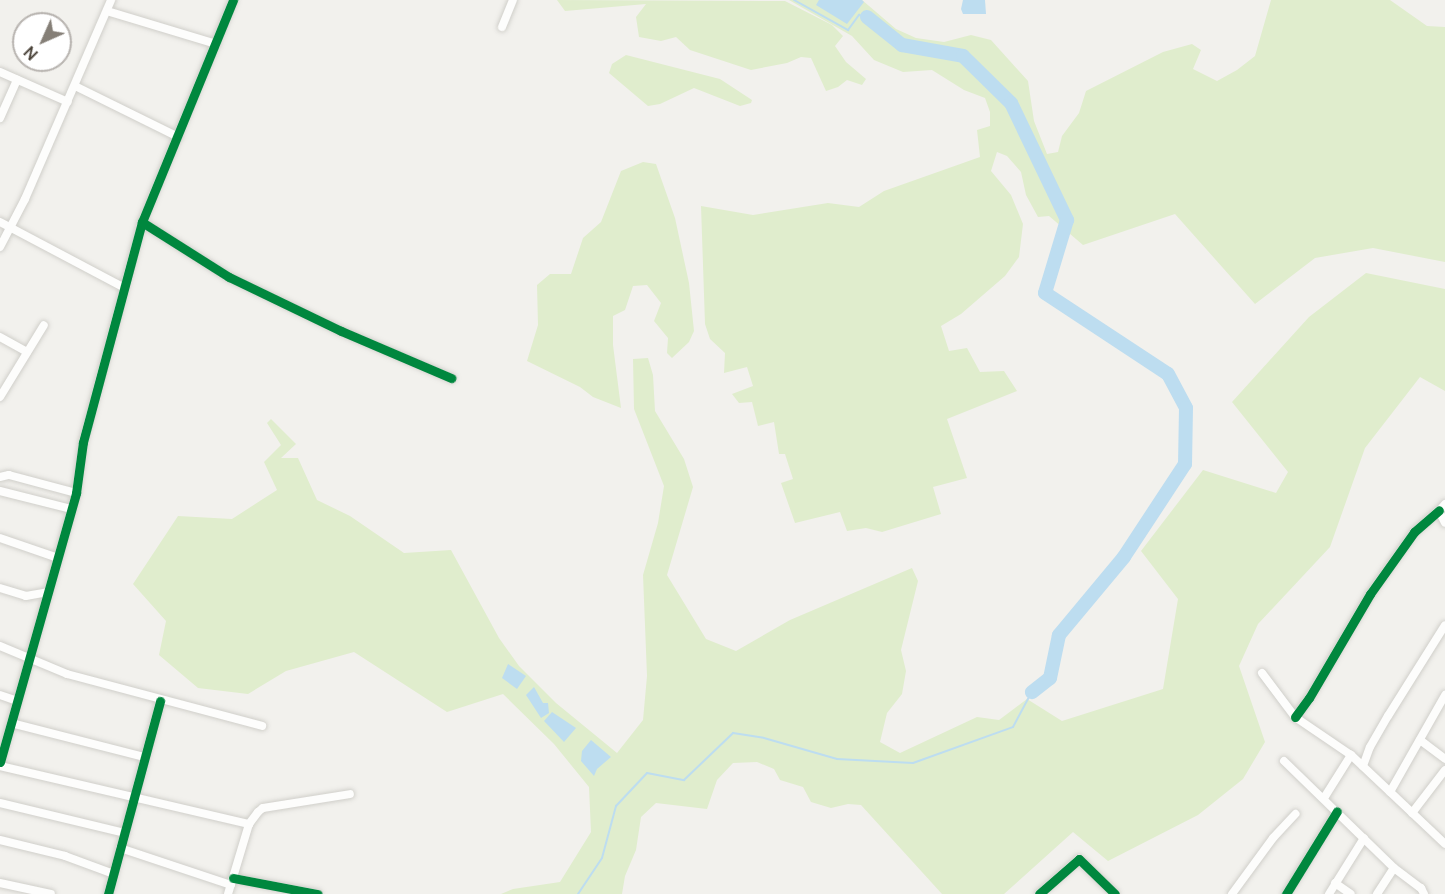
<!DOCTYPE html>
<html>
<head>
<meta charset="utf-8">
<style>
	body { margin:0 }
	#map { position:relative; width:1445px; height:894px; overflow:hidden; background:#f2f1ed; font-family:Manrope,sans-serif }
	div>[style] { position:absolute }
	.green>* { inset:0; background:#e0edcd }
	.water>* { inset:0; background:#bdddf0 }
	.stream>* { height:2px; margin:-1px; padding:0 1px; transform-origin:1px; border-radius:1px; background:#bdddf0 }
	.river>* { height:14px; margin:-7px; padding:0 7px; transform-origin:7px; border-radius:7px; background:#bdddf0 }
	.roads { filter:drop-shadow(0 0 2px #d0cfca) drop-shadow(0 0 2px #d0cfca) }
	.minor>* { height:8px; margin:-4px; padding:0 4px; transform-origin:4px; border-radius:4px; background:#fdfdfc }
	.cycleway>* { height:9px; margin:-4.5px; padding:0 4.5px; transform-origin:4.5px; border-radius:4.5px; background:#00873e }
	span { translate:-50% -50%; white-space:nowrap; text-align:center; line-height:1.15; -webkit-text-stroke:4.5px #fff; paint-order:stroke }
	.north { position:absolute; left:12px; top:12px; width:60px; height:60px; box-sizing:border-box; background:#fff; border:2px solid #b7b3af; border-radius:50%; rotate:225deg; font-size:16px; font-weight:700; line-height:24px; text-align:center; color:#4a4238 }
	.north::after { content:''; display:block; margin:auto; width:21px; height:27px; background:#857f77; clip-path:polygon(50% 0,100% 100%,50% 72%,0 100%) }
</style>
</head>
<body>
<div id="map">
	<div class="green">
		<div style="clip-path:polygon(557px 0,785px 1px,832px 25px,843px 36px,835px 46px,846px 62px,866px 79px,862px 85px,847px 80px,838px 87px,826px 91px,811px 58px,801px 57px,787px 63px,751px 70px,690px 50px,676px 37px,661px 41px,639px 37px,636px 17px,646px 4px,565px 11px)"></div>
		<div style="clip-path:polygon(789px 0,862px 0,896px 29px,916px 38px,944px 42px,971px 35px,991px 40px,1028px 81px,1034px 121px,1047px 154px,1058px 152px,1062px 136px,1079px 113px,1086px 91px,1163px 52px,1192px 44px,1201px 50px,1193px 69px,1217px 81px,1237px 70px,1255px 56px,1271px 0,1390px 0,1427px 26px,1445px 27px,1445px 262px,1373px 248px,1315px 258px,1255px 304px,1175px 214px,1083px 245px,1049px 216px,1038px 217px,1026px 195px,1021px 172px,1007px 156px,997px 152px,991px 171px,1011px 195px,1023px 224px,1019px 257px,1005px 276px,961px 314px,941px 326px,949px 351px,967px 348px,980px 372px,1004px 371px,1017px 391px,947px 419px,967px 478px,933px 487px,941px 514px,882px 532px,866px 528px,847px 531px,840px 512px,795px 523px,781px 483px,793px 479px,785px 454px,779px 454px,774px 422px,758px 426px,752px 402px,739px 403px,732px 394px,753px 386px,747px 367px,724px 373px,725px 353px,710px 339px,705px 324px,701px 206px,753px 215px,828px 203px,859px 207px,884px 191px,980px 157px,977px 130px,990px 126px,990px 112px,985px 98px,964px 90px,932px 70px,903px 72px,874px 60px,852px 36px)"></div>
		<div style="clip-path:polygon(626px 55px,720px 79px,752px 100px,751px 103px,740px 106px,694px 88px,660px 104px,648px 106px,609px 73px,612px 64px)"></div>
		<div style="clip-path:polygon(643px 162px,656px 164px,675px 218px,689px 283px,694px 331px,689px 342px,672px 358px,667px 353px,668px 338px,654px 321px,661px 303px,647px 285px,633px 286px,625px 310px,613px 316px,613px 345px,621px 408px,593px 397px,580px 387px,527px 361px,538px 325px,537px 285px,550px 274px,571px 274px,583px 238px,601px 222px,621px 171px)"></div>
		<div style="clip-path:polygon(1366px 273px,1445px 289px,1445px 391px,1420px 377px,1365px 448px,1330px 547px,1258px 624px,1239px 666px,1265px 742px,1243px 779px,1198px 815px,1108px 861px,1073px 832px,1004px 894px,942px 894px,861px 805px,848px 804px,831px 808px,811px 802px,803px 787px,780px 780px,774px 769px,757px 762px,733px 763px,717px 780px,707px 809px,656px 803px,641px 817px,636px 850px,625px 876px,622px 894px,501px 894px,513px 889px,560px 882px,591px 832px,589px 787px,554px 744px,503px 694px,447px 712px,354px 652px,286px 671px,248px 694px,198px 688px,159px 655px,166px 621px,133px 584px,178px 516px,232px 519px,277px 490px,264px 462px,281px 445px,267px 423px,271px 419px,296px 444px,281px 458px,298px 458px,317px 500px,350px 516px,404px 553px,451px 550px,499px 638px,519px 666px,556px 703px,617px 753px,643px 720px,647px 676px,643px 575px,658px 523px,664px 486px,634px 409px,633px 359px,648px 358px,653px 375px,655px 411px,684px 459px,693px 487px,667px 575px,706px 639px,736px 651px,790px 620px,912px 568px,918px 581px,901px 650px,906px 671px,902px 694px,887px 713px,880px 742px,900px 753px,977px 717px,999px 720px,1027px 699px,1062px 721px,1163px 689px,1178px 599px,1141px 551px,1203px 470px,1276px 493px,1288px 472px,1232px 402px,1309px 317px)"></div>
	</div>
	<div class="water">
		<div style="clip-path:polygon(819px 0,862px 0,864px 2px,847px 24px,816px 5px)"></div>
		<div style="clip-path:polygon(963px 0,985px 0,986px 14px,963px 14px,961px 9px)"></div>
		<div style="clip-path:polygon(508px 664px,526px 676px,517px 689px,502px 678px)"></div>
		<div style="clip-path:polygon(534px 687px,543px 703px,548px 703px,549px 713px,541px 718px,526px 695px)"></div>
		<div style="clip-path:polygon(552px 712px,576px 728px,564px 742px,544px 721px)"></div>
		<div style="clip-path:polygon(591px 740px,611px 757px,597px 769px,594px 776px,581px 761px,582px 751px)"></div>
	</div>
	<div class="stream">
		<div style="left:794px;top:0;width:62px;rotate:29.1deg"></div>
		<div style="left:848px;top:30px;width:19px;rotate:-54deg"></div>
		<div style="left:859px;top:15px;width:8px;rotate:14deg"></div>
		<div style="left:578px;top:894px;width:43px;rotate:-56.3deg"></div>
		<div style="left:602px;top:858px;width:54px;rotate:-74.9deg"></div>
		<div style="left:616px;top:806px;width:45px;rotate:-46.8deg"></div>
		<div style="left:647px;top:773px;width:38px;rotate:11deg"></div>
		<div style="left:684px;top:780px;width:68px;rotate:-43.8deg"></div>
		<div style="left:733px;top:733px;width:31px;rotate:9deg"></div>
		<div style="left:764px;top:738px;width:76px;rotate:16deg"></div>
		<div style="left:837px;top:759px;width:76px;rotate:3deg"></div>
		<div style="left:913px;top:763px;width:106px;rotate:-19.8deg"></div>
		<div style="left:1013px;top:727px;width:40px;rotate:-62deg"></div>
	</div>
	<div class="river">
		<div style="left:867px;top:17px;width:45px;rotate:38.7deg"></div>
		<div style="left:902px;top:45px;width:62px;rotate:10.2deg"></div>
		<div style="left:963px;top:56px;width:67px;rotate:44.4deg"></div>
		<div style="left:1011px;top:103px;width:130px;rotate:64.4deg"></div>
		<div style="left:1067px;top:220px;width:76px;rotate:106.8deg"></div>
		<div style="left:1045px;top:293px;width:147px;rotate:33.4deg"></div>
		<div style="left:1168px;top:374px;width:38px;rotate:62deg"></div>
		<div style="left:1186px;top:408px;width:56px;rotate:91deg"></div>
		<div style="left:1185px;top:464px;width:111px;rotate:123.3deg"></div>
		<div style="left:1124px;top:557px;width:102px;rotate:129.8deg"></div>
		<div style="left:1059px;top:635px;width:44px;rotate:101.8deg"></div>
		<div style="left:1050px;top:678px;width:23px;rotate:142deg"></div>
	</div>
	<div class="roads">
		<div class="minor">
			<div style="left:107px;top:11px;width:114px;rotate:16.8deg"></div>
			<div style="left:502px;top:27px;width:29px;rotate:-68deg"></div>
			<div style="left:0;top:72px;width:74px;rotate:23.8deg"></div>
			<div style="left:75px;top:86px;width:115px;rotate:26.3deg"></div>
			<div style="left:0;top:118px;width:42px;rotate:-65.9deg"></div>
			<div style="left:0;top:222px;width:139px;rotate:27.9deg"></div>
			<div style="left:142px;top:222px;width:103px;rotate:32.3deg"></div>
			<div style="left:229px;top:277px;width:124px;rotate:25.7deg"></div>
			<div style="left:341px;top:331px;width:120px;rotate:23.1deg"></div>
			<div style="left:0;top:247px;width:54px;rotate:-62.5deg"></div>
			<div style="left:25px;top:199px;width:217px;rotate:-66.6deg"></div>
			<div style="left:0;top:337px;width:31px;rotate:29deg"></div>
			<div style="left:0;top:397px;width:84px;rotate:-58.6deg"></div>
			<div style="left:0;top:477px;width:9px;rotate:-13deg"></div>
			<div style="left:9px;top:475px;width:69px;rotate:15deg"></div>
			<div style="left:0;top:491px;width:73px;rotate:14.2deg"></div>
			<div style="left:1445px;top:504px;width:9px;rotate:131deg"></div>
			<div style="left:1439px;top:511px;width:13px;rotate:63deg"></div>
			<div style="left:0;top:538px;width:61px;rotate:19deg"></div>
			<div style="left:0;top:588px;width:27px;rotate:17deg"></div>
			<div style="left:26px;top:596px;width:22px;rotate:-10deg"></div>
			<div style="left:0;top:646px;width:73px;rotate:22.7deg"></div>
			<div style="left:67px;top:674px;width:202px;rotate:14.9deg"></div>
			<div style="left:1262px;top:673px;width:55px;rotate:53.1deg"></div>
			<div style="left:1295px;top:717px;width:68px;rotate:34.2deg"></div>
			<div style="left:1351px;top:755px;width:129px;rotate:43.4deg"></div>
			<div style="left:0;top:695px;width:18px;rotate:19deg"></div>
			<div style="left:1295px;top:717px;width:24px;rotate:-54deg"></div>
			<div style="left:1309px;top:698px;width:121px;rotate:-59.6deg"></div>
			<div style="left:1370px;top:594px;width:76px;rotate:-54.6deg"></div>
			<div style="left:1414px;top:532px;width:33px;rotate:-41deg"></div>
			<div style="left:11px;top:723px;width:137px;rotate:14.3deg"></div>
			<div style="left:1420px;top:740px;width:31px;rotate:37deg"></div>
			<div style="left:1284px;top:761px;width:153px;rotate:44.2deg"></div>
			<div style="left:1394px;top:868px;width:34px;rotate:37deg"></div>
			<div style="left:1421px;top:888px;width:7px;rotate:63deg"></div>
			<div style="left:0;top:762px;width:280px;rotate:-74.2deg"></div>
			<div style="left:76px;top:493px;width:51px;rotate:-82.2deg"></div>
			<div style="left:83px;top:442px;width:228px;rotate:-75deg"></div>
			<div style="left:142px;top:222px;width:240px;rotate:-67.7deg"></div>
			<div style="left:0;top:766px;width:256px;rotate:13.1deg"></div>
			<div style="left:1363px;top:766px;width:20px;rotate:-70deg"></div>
			<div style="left:1370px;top:747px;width:36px;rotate:-60deg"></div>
			<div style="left:1388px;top:716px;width:107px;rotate:-57.9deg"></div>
			<div style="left:1390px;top:792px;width:112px;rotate:-60.4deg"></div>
			<div style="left:1324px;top:798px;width:51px;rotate:-57.9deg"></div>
			<div style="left:0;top:803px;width:129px;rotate:13.5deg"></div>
			<div style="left:1412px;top:813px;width:54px;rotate:-52.5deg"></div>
			<div style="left:0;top:840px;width:67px;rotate:13.8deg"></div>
			<div style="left:65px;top:856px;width:52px;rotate:20.2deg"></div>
			<div style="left:120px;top:848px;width:117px;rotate:18.4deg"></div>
			<div style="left:233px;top:878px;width:86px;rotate:10.7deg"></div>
			<div style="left:0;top:883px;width:52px;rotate:12.2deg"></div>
			<div style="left:1335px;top:883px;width:19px;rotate:35deg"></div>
			<div style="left:108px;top:894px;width:200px;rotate:-74.9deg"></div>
			<div style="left:228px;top:894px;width:73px;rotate:-73.3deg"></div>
			<div style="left:249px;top:824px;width:15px;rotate:-53deg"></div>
			<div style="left:258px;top:812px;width:6px;rotate:-39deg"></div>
			<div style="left:263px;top:808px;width:88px;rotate:-9.1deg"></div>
			<div style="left:1039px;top:894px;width:53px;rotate:-41.2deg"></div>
			<div style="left:1079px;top:859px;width:50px;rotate:44.2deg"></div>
			<div style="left:1232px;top:894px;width:69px;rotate:-53.8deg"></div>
			<div style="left:1273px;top:838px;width:33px;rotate:-47deg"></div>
			<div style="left:1286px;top:894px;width:97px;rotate:-58.4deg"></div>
			<div style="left:1329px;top:894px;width:66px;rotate:-58deg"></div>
			<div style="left:1377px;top:894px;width:31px;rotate:-57deg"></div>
		</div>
	</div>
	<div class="cycleway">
		<div style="left:142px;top:222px;width:103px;rotate:32.3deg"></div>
		<div style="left:229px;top:277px;width:124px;rotate:25.7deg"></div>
		<div style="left:341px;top:331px;width:120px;rotate:23.1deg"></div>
		<div style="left:1295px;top:717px;width:24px;rotate:-54deg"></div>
		<div style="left:1309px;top:698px;width:121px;rotate:-59.6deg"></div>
		<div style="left:1370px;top:594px;width:76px;rotate:-54.6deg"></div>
		<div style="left:1414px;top:532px;width:33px;rotate:-41deg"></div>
		<div style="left:0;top:762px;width:280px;rotate:-74.2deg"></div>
		<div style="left:76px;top:493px;width:51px;rotate:-82.2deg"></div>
		<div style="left:83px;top:442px;width:228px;rotate:-75deg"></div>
		<div style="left:142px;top:222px;width:240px;rotate:-67.7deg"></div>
		<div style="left:233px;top:878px;width:86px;rotate:10.7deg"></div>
		<div style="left:108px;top:894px;width:200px;rotate:-74.9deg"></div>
		<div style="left:1039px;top:894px;width:53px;rotate:-41.2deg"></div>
		<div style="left:1079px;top:859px;width:50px;rotate:44.2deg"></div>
		<div style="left:1286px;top:894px;width:97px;rotate:-58.4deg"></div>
	</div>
	<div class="north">N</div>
</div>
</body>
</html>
